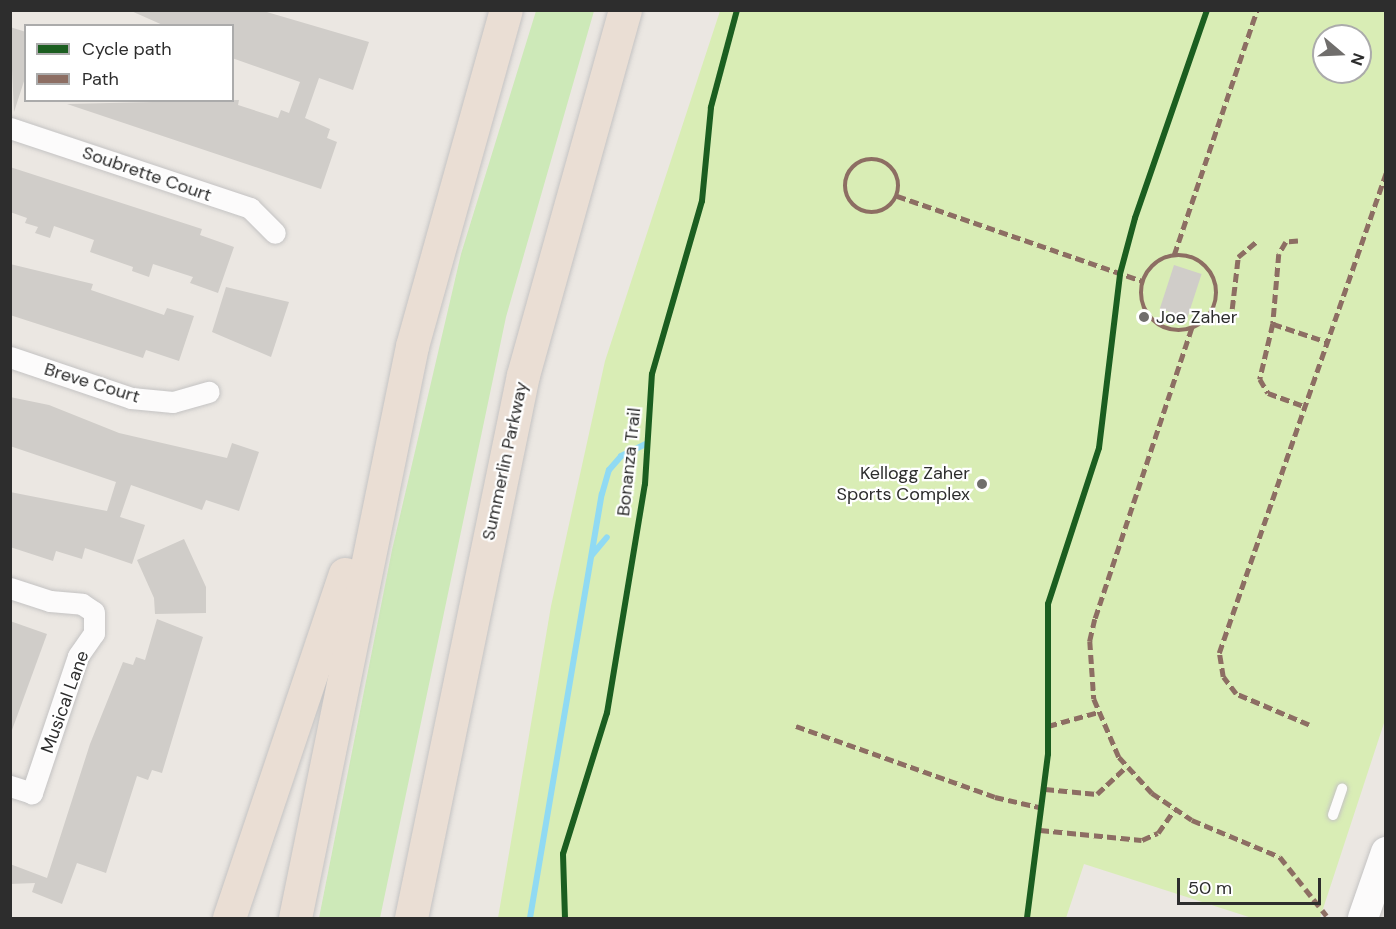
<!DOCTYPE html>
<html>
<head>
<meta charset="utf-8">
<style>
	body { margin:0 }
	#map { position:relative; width:1396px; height:929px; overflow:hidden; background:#ebe7e2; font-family:"DM Sans",sans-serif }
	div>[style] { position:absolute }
	.green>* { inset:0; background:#cde9b8 }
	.pitch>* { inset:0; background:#d9edb5 }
	.stream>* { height:6px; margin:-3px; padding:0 3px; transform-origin:3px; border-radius:3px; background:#90daf3 }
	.building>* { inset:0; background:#d0cdc9; transform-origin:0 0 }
	.roads { filter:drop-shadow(0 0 2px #c4c3c3) drop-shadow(0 0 2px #c4c3c3) }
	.lane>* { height:10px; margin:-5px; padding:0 5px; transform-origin:5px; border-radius:5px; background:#fcfbfb }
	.street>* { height:21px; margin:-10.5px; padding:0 10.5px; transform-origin:10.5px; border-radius:10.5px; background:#fcfbfb }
	.secondary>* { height:30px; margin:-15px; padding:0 15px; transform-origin:15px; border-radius:15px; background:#fcfbfb }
	.highway>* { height:33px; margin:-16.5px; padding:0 16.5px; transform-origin:16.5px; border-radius:16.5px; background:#eaded4 }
	.quiet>* { height:4.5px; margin-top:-2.25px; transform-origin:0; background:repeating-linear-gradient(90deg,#8d6e63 0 9px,transparent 0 13.5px) }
	.quiet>.ring { margin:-2.25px; padding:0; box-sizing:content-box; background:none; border:4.5px solid #8d6e63; border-radius:50% }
	.cycleway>* { height:6px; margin:-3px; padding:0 3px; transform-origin:3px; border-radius:3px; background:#1b5e20 }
	.dots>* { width:16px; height:16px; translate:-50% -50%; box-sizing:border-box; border:3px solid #fff; border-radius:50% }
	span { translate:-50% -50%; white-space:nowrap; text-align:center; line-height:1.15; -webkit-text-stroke:4.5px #fff; paint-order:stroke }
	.street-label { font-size:18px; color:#2d2d2d }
	.poi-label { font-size:18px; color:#2d2d2d }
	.left { translate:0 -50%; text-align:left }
	.right { translate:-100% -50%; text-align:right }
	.frame { position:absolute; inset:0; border:12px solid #2d2d2d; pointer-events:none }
	.legend { position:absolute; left:24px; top:24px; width:210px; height:78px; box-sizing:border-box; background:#fff; border:2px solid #ababab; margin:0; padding:8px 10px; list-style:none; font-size:18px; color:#2d2d2d }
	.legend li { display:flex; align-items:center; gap:12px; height:30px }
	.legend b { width:30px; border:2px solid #ababab }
	.north { position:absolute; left:1312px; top:24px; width:60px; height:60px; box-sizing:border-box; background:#fff; border:2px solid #ababab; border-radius:50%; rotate:109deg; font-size:16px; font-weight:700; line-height:24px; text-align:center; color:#2d2d2d }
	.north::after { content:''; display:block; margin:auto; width:21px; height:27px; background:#706e6c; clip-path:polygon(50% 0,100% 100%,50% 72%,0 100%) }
	.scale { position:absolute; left:1177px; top:878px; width:144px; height:27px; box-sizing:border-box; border:3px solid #2d2d2d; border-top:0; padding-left:8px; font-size:18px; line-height:21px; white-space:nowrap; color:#2d2d2d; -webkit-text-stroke:4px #fff; paint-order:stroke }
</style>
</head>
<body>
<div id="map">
	<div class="green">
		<div style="clip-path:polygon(536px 11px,594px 11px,506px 317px,380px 918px,319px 918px,392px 550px,461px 254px)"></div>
	</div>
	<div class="pitch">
		<div style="clip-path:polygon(evenodd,720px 11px,1385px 11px,1385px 720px,1320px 918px,1252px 918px,1084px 864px,1066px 918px,498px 918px,551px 606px,605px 361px,720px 11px,1324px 36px,1360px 36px,1360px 72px,1324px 72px,1324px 36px)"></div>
	</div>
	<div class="stream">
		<div style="left:592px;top:555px;width:23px;rotate:-50deg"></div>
		<div style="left:530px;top:918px;width:430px;rotate:-80.4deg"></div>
		<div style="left:602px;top:494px;width:25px;rotate:-74deg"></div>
		<div style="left:609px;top:470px;width:18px;rotate:-49deg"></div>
		<div style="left:621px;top:456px;width:28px;rotate:-26deg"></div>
	</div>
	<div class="building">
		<div style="clip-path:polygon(129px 10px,260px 10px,369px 42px,353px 90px,319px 78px,305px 118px,330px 129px,327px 138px,337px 142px,321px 189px,67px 104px,239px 100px,238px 105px,278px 118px,281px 110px,289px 113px,300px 82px,232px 58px,232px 26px,165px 26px)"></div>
		<div style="clip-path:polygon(10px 27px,26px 32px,26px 75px,14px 112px)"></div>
		<div style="clip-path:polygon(10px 167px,202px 229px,200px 235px,234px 247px,218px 293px,190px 283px,193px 277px,153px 264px,149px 277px,132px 271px,133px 267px,90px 252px,94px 240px,54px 226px,50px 238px,35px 233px,38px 227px,25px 223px,27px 218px,10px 212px)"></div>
		<div style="clip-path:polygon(10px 264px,93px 284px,91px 290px,164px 315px,167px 308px,194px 316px,179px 361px,146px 350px,143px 358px,10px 315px)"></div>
		<div style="left:1174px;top:265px;width:29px;height:46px;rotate:18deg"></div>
		<div style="clip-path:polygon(226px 287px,289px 302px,271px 357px,212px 332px)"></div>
		<div style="clip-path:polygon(10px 397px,49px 405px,119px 433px,227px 458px,232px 443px,259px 452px,239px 511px,206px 500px,202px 510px,131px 485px,120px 517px,145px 525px,132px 564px,85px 548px,82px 559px,56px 551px,53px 561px,10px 547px,10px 492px,107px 511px,116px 482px,10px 446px)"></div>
		<div style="clip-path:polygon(184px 539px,206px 587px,206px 613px,155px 614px,154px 598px,137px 560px)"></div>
		<div style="clip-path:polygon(157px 619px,203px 637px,162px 773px,152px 770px,148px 780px,137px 776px,106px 873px,77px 863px,62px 904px,32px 892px,35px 883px,10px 884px,10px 864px,47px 878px,90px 744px,123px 662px,133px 665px,136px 657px,145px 660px)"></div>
		<div style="clip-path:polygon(10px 621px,47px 634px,12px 730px,10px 730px)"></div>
	</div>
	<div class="roads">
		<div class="lane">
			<div style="left:1333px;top:815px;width:28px;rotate:-71deg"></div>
		</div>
		<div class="street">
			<div style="left:10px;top:128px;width:253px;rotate:18.4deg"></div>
			<div style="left:250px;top:208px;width:35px;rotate:45deg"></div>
			<div style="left:10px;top:357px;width:128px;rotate:18.7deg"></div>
			<div style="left:131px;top:398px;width:42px;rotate:5.4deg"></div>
			<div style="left:173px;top:402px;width:37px;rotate:-16deg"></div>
			<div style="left:10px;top:588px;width:42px;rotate:18deg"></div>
			<div style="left:50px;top:601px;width:32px;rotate:5deg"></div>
			<div style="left:82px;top:604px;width:14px;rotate:34deg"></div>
			<div style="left:94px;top:612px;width:21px;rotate:90deg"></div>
			<div style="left:94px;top:633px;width:28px;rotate:125deg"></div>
			<div style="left:78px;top:656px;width:145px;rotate:108.6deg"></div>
			<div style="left:32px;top:793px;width:23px;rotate:-162deg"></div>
		</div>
		<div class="secondary">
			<div style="left:1363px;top:918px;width:70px;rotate:-70.8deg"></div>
		</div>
		<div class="highway">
			<div style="left:229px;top:918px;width:363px;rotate:-71.4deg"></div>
			<div style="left:295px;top:918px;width:584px;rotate:-78.44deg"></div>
			<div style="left:412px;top:346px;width:349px;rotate:-74.4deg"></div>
			<div style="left:411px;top:918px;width:554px;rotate:-78.35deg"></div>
			<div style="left:523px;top:375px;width:379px;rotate:-74.4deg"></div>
		</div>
	</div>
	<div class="quiet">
		<div class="ring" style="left:845px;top:159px;width:49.5px;height:49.5px"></div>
		<div style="left:897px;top:196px;width:260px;rotate:19.1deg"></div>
		<div style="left:1298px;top:241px;width:12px;rotate:175deg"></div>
		<div style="left:1286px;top:242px;width:14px;rotate:120deg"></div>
		<div style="left:1279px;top:254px;width:70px;rotate:94.9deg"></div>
		<div style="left:1273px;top:324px;width:57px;rotate:103.3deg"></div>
		<div style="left:1260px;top:379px;width:16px;rotate:60deg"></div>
		<div style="left:1268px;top:393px;width:37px;rotate:20deg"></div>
		<div style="left:1174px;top:255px;width:259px;rotate:-71.3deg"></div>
		<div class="ring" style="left:1141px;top:255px;width:71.5px;height:71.5px"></div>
		<div style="left:1232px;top:309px;width:52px;rotate:-83.4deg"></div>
		<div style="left:1238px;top:257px;width:26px;rotate:-40deg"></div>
		<div style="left:1273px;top:324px;width:57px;rotate:18.4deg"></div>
		<div style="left:1192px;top:328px;width:307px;rotate:108.4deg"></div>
		<div style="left:1095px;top:619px;width:23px;rotate:103deg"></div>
		<div style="left:1090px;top:641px;width:58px;rotate:86.1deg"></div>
		<div style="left:1094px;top:699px;width:63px;rotate:66.7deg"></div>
		<div style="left:1119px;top:757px;width:49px;rotate:47.5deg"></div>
		<div style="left:1152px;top:793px;width:48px;rotate:34deg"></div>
		<div style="left:1192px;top:820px;width:95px;rotate:22.8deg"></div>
		<div style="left:1280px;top:857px;width:75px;rotate:51.5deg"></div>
		<div style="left:1309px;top:725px;width:79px;rotate:-157deg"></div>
		<div style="left:1236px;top:694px;width:21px;rotate:-127deg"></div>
		<div style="left:1223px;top:677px;width:24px;rotate:-99deg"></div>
		<div style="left:1219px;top:653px;width:508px;rotate:-70.82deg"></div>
		<div style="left:796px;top:726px;width:211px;rotate:19.6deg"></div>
		<div style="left:995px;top:797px;width:49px;rotate:12.9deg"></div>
		<div style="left:1048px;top:726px;width:53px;rotate:-15.4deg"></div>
		<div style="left:1045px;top:789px;width:52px;rotate:5.5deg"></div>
		<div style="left:1097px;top:794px;width:40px;rotate:-43deg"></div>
		<div style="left:1040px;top:830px;width:102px;rotate:5.6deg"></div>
		<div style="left:1142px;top:840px;width:17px;rotate:-24deg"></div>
		<div style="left:1158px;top:833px;width:28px;rotate:-55deg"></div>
	</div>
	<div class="cycleway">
		<div style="left:565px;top:918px;width:64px;rotate:-91.8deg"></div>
		<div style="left:563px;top:854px;width:148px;rotate:-72.7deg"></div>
		<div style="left:607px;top:713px;width:232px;rotate:-80.6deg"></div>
		<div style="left:645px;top:484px;width:110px;rotate:-86.4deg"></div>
		<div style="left:652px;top:374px;width:180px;rotate:-73.9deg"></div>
		<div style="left:702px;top:201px;width:94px;rotate:-84.5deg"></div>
		<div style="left:711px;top:107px;width:100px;rotate:-75deg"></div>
		<div style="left:1027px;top:918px;width:165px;rotate:-82.7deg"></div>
		<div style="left:1048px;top:754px;width:150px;rotate:-90deg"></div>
		<div style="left:1048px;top:604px;width:164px;rotate:-71.9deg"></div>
		<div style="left:1099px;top:448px;width:175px;rotate:-83.1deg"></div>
		<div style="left:1120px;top:274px;width:58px;rotate:-75deg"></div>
		<div style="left:1135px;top:218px;width:220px;rotate:-70.9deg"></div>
	</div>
	<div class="dots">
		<div style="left:1144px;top:317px;background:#706e6c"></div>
		<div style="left:982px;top:484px;background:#706e6c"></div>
	</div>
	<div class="street-label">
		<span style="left:147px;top:174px;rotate:19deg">Soubrette Court</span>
		<span style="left:92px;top:383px;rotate:17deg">Breve Court</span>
		<span style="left:505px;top:461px;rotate:-78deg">Summerlin Parkway</span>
		<span style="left:629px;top:462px;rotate:-84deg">Bonanza Trail</span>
		<span style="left:65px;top:702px;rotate:-70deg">Musical Lane</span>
	</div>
	<div class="poi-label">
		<span class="left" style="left:1156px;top:317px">Joe Zaher</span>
		<span class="right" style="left:970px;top:484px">Kellogg Zaher<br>Sports Complex</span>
	</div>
	<div class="frame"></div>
	<ul class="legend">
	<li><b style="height:8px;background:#1b5e20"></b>Cycle path</li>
	<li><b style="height:8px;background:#8d6e63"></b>Path</li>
	</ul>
	<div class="north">N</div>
	<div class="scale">50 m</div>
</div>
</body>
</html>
